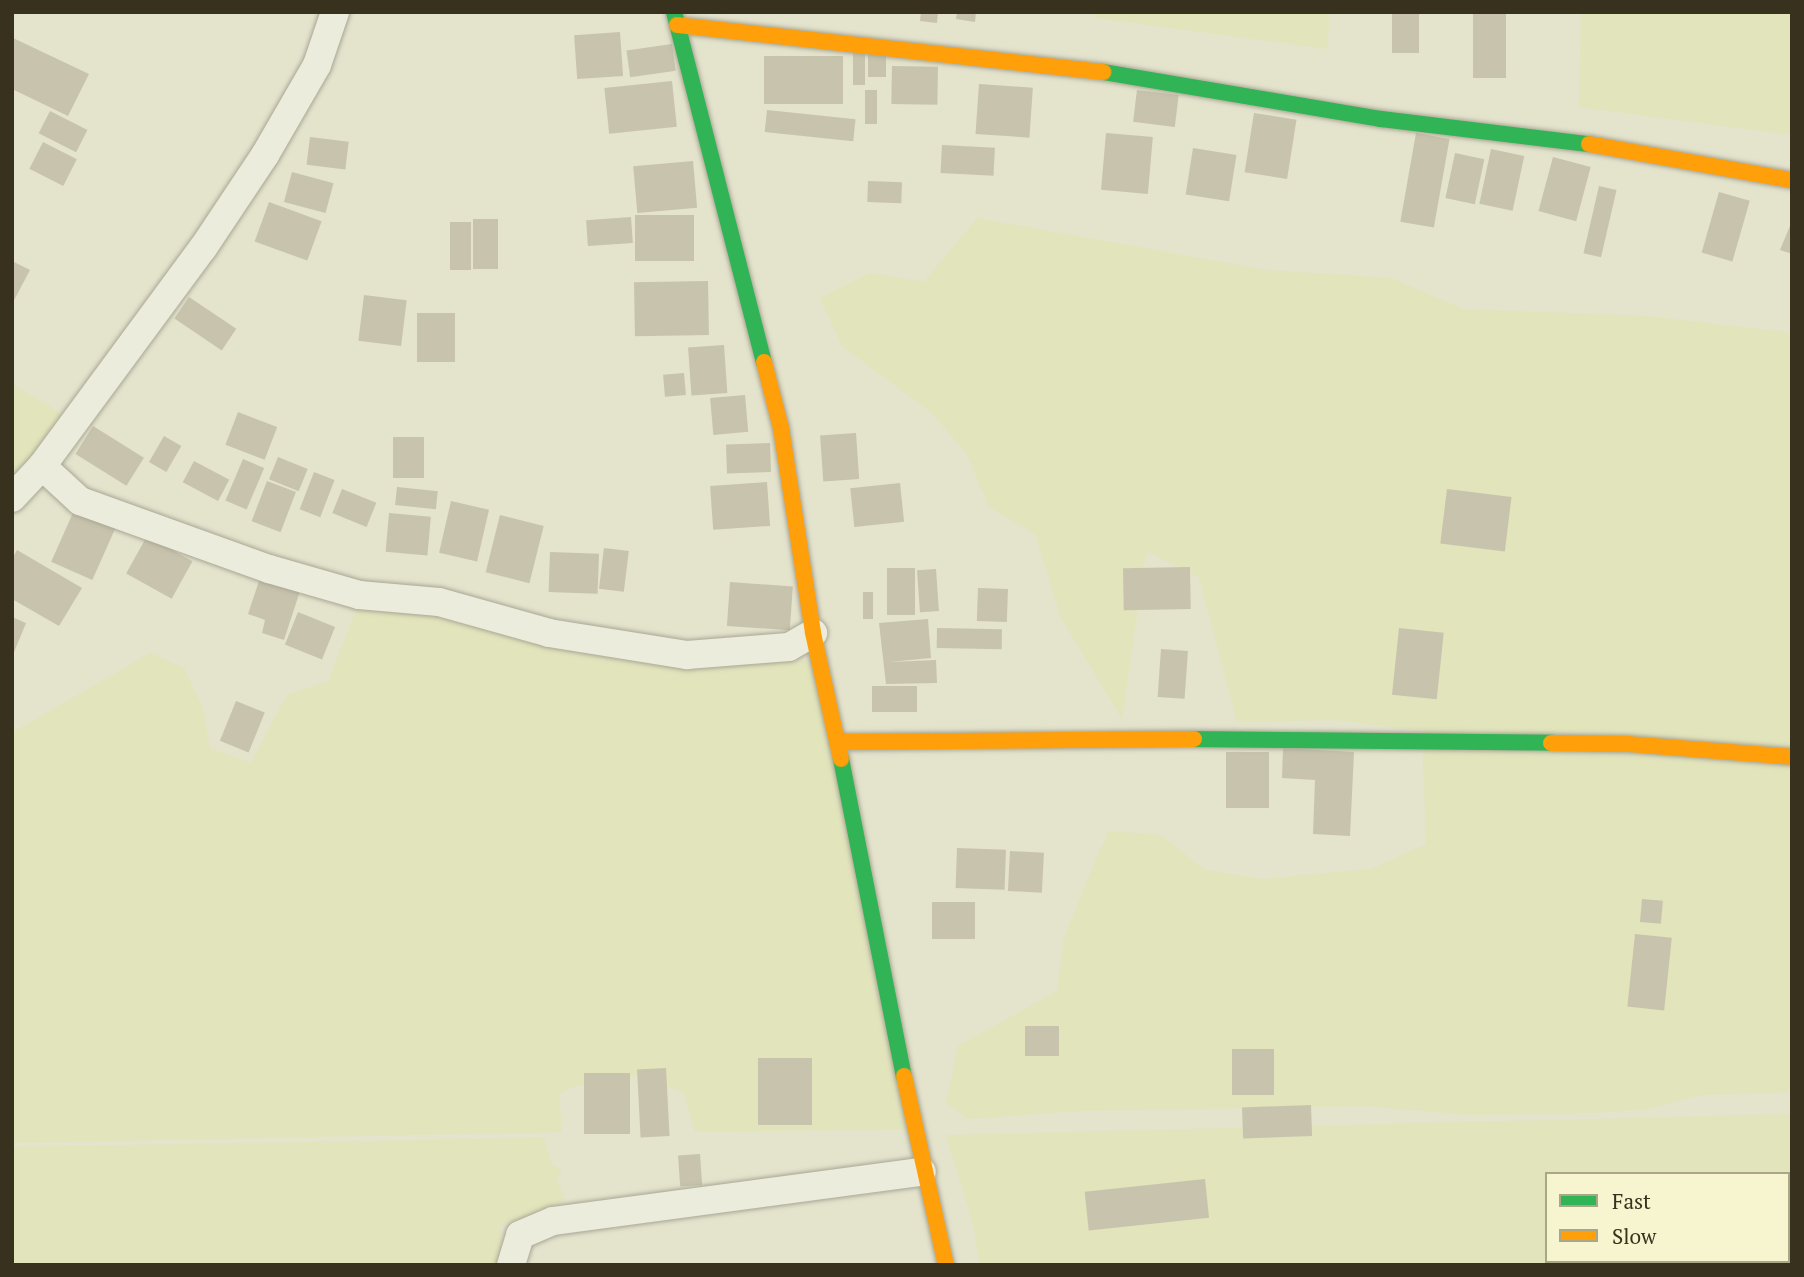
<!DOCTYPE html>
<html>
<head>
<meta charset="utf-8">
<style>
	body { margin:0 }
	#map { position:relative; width:1804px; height:1277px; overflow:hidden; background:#e4e3cc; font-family:"PT Serif",serif }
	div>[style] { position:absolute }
	.farmland>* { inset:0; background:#e2e4bc }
	.building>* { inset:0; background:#c8c3ac; transform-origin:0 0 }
	.roads { filter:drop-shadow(0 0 2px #a9a795) drop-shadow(0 0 2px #a9a795) }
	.street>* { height:28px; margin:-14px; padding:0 14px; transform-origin:14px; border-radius:14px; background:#ececdd }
	.fast>* { height:16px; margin:-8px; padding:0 8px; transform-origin:8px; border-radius:8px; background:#30b455 }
	.slow>* { height:16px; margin:-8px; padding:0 8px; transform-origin:8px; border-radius:8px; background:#ff9f0a }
	span { translate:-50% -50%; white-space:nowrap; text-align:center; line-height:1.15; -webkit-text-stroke:5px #f6f5d0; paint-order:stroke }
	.frame { position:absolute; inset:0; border:14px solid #38311d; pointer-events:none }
	.legend { position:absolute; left:1545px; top:1172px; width:245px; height:91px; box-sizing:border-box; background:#f6f5d0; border:2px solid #aaa788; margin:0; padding:9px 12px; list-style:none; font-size:21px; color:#38311d }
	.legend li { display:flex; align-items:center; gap:14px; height:35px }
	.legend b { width:35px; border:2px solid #aaa788 }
</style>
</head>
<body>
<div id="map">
	<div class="farmland">
		<div style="clip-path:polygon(1092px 12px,1330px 12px,1327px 49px,1096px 18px)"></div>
		<div style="clip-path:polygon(1581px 12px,1792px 12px,1792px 135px,1579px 107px)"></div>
		<div style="clip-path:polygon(977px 218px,1266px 270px,1391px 278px,1463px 309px,1647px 316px,1792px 333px,1792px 1092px,1701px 1095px,1648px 1109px,1595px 1113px,1474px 1115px,1364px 1106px,1077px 1111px,968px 1119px,946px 1103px,958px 1046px,1057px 991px,1064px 937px,1108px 831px,1161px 835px,1205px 870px,1263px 879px,1371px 869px,1426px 844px,1422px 731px,1336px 720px,1237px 722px,1199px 577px,1146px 551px,1122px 719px,1061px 618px,1035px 534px,989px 507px,967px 454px,931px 412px,842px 346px,820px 298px,870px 273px,924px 282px)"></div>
		<div style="clip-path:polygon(12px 384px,74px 421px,12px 510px)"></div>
		<div style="clip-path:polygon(359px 603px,739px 663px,813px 661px,917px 1129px,695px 1132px,684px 1093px,637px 1076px,575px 1086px,559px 1094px,562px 1132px,12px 1143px,12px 733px,150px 653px,184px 668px,203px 709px,210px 748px,251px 763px,287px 695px,328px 681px)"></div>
		<div style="clip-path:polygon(evenodd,1792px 1114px,1792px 1265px,980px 1265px,973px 1224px,946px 1135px,1792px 1114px,1547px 1174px,1788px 1174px,1788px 1261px,1547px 1261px,1547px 1174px)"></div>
		<div style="clip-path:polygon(544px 1138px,552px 1165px,562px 1170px,557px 1180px,565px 1199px,547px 1215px,500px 1225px,502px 1265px,12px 1265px,12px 1147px)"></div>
	</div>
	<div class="building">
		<div style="clip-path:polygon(921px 12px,938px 12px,937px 23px,920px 21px)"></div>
		<div style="clip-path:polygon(957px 12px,976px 12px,975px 22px,956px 19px)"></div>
		<div style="left:1392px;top:12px;width:27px;height:41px"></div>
		<div style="left:1473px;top:12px;width:33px;height:66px"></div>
		<div style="left:620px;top:32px;width:44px;height:46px;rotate:86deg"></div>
		<div style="clip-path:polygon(13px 38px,89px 74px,68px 116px,12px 89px)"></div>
		<div style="left:672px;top:44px;width:27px;height:46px;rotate:82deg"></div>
		<div style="left:853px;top:46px;width:12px;height:39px"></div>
		<div style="left:868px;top:46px;width:18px;height:31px"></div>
		<div style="left:764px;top:56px;width:79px;height:48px"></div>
		<div style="left:892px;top:66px;width:46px;height:38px;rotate:1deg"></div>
		<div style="left:672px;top:81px;width:46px;height:68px;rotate:84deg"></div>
		<div style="left:979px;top:84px;width:54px;height:50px;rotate:4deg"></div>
		<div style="left:865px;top:90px;width:12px;height:34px"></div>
		<div style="left:1137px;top:90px;width:42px;height:32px;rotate:7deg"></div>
		<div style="left:767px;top:110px;width:89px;height:22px;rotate:6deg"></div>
		<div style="left:50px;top:111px;width:42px;height:25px;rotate:27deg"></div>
		<div style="left:1254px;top:113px;width:43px;height:60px;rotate:9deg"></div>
		<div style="left:1106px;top:133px;width:47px;height:57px;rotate:5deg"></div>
		<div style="left:1416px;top:133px;width:34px;height:90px;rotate:10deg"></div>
		<div style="left:310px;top:137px;width:39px;height:28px;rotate:7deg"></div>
		<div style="left:43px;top:142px;width:38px;height:30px;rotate:27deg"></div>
		<div style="left:942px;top:145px;width:53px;height:28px;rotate:3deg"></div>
		<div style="left:1193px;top:148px;width:44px;height:47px;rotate:9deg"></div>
		<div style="left:1491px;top:149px;width:34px;height:56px;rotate:12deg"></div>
		<div style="left:1455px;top:153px;width:30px;height:46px;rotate:12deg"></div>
		<div style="left:1553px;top:157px;width:39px;height:56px;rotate:15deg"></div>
		<div style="left:693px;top:161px;width:47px;height:60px;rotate:85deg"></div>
		<div style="left:292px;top:172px;width:43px;height:31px;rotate:15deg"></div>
		<div style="left:868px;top:181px;width:34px;height:21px;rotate:2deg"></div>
		<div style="left:1599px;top:186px;width:18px;height:69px;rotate:13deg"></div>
		<div style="left:1719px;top:192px;width:32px;height:63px;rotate:16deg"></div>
		<div style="left:269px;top:202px;width:56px;height:42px;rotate:20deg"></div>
		<div style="left:635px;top:215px;width:59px;height:46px"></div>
		<div style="left:631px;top:217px;width:26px;height:45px;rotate:86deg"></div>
		<div style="left:473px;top:219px;width:25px;height:50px"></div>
		<div style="clip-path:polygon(1792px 221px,1792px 254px,1780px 250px)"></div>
		<div style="left:450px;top:222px;width:21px;height:48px"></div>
		<div style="clip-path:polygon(12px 261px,30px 270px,12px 304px)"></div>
		<div style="left:708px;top:281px;width:54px;height:74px;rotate:89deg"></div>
		<div style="left:364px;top:295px;width:43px;height:46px;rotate:7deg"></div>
		<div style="left:189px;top:297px;width:57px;height:26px;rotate:34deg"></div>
		<div style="left:417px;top:313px;width:38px;height:49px"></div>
		<div style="left:724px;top:345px;width:48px;height:36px;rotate:86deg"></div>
		<div style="left:684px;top:373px;width:22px;height:21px;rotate:85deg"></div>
		<div style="left:745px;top:395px;width:37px;height:35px;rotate:85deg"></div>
		<div style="left:238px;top:412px;width:42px;height:35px;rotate:21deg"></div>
		<div style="left:93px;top:426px;width:60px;height:33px;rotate:32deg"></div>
		<div style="left:856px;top:433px;width:46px;height:36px;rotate:86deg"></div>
		<div style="left:164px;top:436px;width:20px;height:30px;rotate:30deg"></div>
		<div style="left:393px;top:437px;width:31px;height:41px"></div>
		<div style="left:770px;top:443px;width:29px;height:44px;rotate:88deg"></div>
		<div style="left:278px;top:457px;width:32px;height:24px;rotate:22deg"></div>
		<div style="left:243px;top:459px;width:23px;height:45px;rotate:23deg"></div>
		<div style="left:194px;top:461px;width:40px;height:24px;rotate:28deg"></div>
		<div style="left:314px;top:472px;width:22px;height:40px;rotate:21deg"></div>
		<div style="left:267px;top:481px;width:31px;height:43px;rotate:21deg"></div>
		<div style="left:767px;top:482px;width:44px;height:57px;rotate:86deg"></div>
		<div style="left:900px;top:483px;width:39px;height:50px;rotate:84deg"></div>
		<div style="left:397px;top:487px;width:41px;height:18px;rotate:6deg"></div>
		<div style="left:342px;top:489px;width:37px;height:26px;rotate:22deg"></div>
		<div style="left:1447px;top:489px;width:65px;height:55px;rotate:7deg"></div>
		<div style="left:451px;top:501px;width:39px;height:53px;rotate:13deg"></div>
		<div style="left:76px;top:506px;width:45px;height:61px;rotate:24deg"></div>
		<div style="left:389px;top:513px;width:42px;height:39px;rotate:5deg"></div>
		<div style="left:500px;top:515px;width:45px;height:59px;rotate:14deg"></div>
		<div style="left:147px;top:536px;width:52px;height:43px;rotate:29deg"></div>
		<div style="left:604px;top:548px;width:25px;height:41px;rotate:7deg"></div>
		<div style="clip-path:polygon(17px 550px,82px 588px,59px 626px,12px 599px,12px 559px)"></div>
		<div style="left:550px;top:552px;width:49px;height:40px;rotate:2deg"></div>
		<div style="left:1190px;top:567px;width:42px;height:67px;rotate:89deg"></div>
		<div style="left:887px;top:568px;width:28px;height:47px"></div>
		<div style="left:936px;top:569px;width:42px;height:19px;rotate:86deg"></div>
		<div style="clip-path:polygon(261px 575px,301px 588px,284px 640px,262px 633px,265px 620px,248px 614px)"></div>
		<div style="left:730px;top:582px;width:63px;height:44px;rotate:4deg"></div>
		<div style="left:978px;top:588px;width:30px;height:33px;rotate:2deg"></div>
		<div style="left:863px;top:592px;width:10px;height:27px"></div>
		<div style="left:298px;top:612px;width:40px;height:35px;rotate:22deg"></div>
		<div style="clip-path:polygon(12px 617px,26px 623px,12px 657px)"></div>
		<div style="clip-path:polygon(928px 619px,931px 658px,889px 662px,936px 660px,937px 683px,886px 684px,879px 623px)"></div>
		<div style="left:937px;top:628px;width:65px;height:20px;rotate:1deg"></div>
		<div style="left:1399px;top:628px;width:45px;height:67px;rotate:6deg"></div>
		<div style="left:1161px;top:649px;width:27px;height:48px;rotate:4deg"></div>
		<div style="left:917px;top:686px;width:26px;height:45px;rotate:90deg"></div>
		<div style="left:236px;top:701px;width:31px;height:43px;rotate:22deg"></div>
		<div style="clip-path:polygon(1283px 748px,1354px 752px,1350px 836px,1313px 834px,1315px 780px,1282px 778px)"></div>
		<div style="left:1269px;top:752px;width:56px;height:43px;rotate:90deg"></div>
		<div style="left:957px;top:848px;width:49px;height:40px;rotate:2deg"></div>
		<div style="left:1010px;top:851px;width:34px;height:40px;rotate:3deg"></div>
		<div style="left:1642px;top:899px;width:21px;height:23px;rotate:5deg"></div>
		<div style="left:975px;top:902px;width:37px;height:43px;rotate:90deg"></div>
		<div style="left:1635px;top:934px;width:37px;height:73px;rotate:6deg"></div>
		<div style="left:1025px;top:1026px;width:34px;height:30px"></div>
		<div style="left:1232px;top:1049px;width:42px;height:46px"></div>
		<div style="left:758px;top:1058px;width:54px;height:67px"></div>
		<div style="left:666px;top:1068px;width:68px;height:29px;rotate:87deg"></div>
		<div style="left:584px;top:1073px;width:46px;height:61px"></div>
		<div style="left:1311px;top:1105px;width:31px;height:69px;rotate:88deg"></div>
		<div style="left:700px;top:1154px;width:31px;height:22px;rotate:86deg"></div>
		<div style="left:1205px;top:1179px;width:39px;height:121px;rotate:84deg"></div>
	</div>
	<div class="roads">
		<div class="street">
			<div style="left:42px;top:466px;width:52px;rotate:42.6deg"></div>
			<div style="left:80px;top:501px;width:201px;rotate:19.8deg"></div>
			<div style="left:269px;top:569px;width:94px;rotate:16.1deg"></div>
			<div style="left:359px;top:595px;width:80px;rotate:5deg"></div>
			<div style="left:439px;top:602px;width:114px;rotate:15.7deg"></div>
			<div style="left:549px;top:633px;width:140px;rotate:9.1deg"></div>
			<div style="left:687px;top:655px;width:102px;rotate:-4.5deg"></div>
			<div style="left:789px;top:647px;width:28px;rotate:-30deg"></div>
			<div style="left:12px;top:498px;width:44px;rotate:-46.8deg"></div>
			<div style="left:42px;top:466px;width:271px;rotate:-53.6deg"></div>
			<div style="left:203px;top:248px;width:112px;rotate:-56.3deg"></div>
			<div style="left:265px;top:155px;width:104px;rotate:-60deg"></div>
			<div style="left:317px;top:65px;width:56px;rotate:-71.2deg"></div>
			<div style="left:511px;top:1265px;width:31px;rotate:-73deg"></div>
			<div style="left:520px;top:1235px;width:36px;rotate:-23deg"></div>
			<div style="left:553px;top:1221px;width:372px;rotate:-7.6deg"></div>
		</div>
		<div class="fast">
			<div style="left:674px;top:12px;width:361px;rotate:75.6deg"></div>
			<div style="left:1103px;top:72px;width:282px;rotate:9.6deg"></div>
			<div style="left:1381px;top:119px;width:209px;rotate:6.9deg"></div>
			<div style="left:1194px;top:739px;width:357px;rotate:0.6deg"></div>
			<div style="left:841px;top:759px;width:323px;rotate:78.8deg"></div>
		</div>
		<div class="slow">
			<div style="left:677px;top:25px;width:429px;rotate:6.3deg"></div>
			<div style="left:1589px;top:144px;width:206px;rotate:10.1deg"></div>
			<div style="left:764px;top:362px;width:68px;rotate:75.6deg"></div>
			<div style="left:781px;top:428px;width:207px;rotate:81.1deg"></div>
			<div style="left:813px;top:633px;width:129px;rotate:77.5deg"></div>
			<div style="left:837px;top:742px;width:357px;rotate:-0.5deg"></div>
			<div style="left:1551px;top:743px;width:77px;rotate:0.7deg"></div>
			<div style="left:1628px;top:744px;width:165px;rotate:4.5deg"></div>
			<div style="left:904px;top:1076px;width:194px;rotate:77.5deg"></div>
		</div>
	</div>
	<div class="frame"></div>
	<ul class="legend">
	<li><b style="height:9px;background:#30b455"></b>Fast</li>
	<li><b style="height:9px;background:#ff9f0a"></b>Slow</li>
	</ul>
</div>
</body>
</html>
